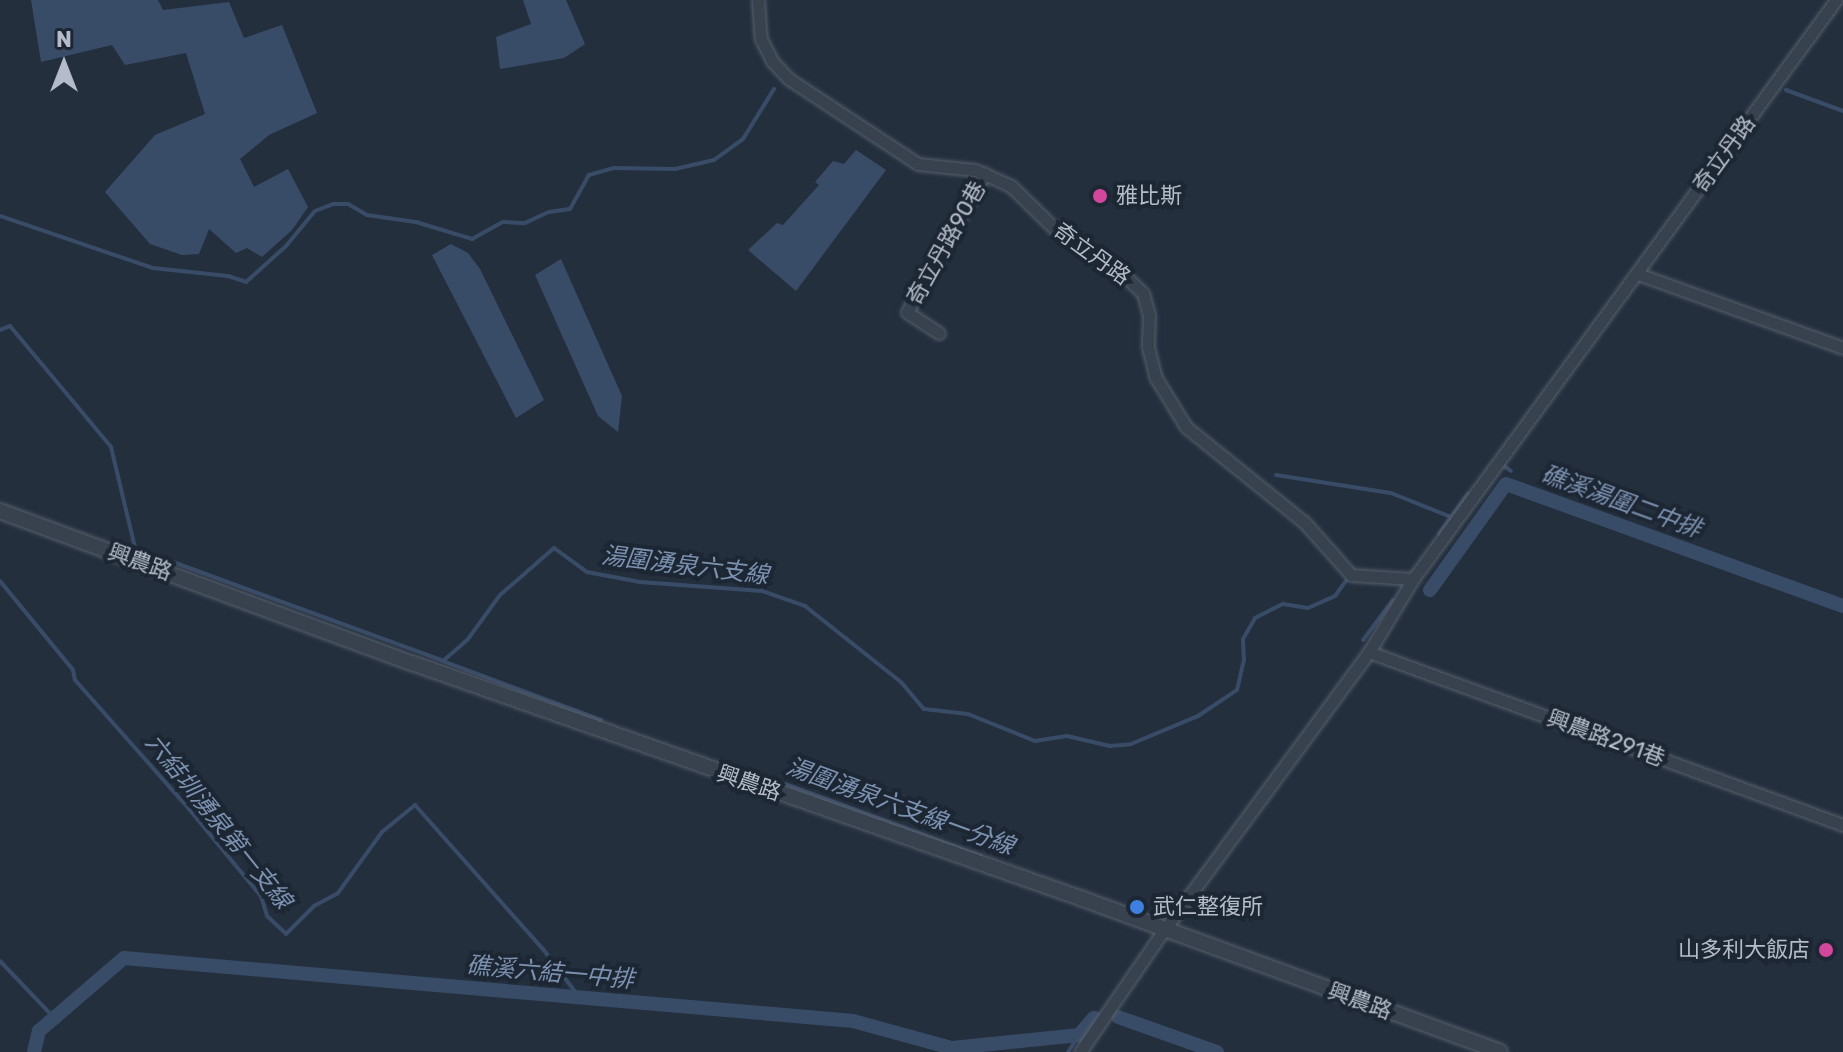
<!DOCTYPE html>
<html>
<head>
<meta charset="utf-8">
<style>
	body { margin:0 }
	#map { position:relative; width:1843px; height:1052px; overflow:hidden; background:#242f3e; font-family:Rubik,"Noto Sans TC",sans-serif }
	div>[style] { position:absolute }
	.water>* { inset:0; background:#394c67 }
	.stream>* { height:4px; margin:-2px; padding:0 2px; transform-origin:2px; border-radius:2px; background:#394c67 }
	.canal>* { height:14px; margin:-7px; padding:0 7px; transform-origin:7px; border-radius:7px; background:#394c67 }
	.roads { filter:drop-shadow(0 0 2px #565f6c) drop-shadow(0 0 2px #565f6c) }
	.minor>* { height:11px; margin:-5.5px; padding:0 5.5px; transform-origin:5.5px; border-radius:5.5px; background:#38414e }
	.tertiary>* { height:14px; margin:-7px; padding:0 7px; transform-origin:7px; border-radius:7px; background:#38414e }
	.dots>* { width:22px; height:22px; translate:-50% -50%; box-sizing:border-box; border:4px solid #1d2633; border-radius:50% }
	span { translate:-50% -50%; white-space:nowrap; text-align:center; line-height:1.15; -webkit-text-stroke:8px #1d2633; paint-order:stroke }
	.street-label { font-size:22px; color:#b4bcc9 }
	.poi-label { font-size:22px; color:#b4bcc9 }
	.left { translate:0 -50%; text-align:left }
	.right { translate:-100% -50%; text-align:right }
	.water-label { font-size:24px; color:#7c92b1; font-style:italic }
	.north { position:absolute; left:24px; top:24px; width:80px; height:80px; -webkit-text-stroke:6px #1d2633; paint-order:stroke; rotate:0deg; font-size:22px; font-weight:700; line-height:32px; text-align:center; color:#b4bcc9 }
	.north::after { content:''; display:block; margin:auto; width:28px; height:36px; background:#b4bcc9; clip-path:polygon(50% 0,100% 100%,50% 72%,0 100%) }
</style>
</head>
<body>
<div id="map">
	<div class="water">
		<div style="clip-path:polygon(31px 0,158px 0,163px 10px,229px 2px,244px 38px,282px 25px,317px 113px,269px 135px,240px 159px,254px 187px,288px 169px,308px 207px,292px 230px,262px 257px,247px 248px,236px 253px,209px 229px,199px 254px,182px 255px,150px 244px,105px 192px,155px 135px,205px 114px,186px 53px,125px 65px,112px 45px,41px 62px)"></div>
		<div style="clip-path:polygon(523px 0,566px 0,585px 44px,564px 58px,500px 69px,496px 37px,531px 24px)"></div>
		<div style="clip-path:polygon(856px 150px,886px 170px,796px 291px,748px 250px,777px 223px,783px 225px,819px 185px,815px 182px,833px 161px,844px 164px)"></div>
		<div style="clip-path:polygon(451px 244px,468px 253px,480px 269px,544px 400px,516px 418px,432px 255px)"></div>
		<div style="clip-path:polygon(561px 259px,622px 396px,618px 432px,598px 416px,535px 275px)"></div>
	</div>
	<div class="stream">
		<div style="left:1786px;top:90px;width:61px;rotate:20.2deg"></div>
		<div style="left:0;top:216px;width:162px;rotate:18.8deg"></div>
		<div style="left:153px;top:268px;width:75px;rotate:6.1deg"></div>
		<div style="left:228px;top:276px;width:19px;rotate:18deg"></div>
		<div style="left:246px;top:282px;width:54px;rotate:-42deg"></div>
		<div style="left:286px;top:246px;width:45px;rotate:-50.4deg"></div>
		<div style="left:315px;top:211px;width:19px;rotate:-21deg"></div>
		<div style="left:333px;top:204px;width:15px"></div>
		<div style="left:348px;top:204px;width:22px;rotate:30deg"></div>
		<div style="left:367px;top:215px;width:49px;rotate:8.1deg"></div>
		<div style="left:416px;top:222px;width:59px;rotate:16.9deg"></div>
		<div style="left:472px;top:239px;width:35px;rotate:-29deg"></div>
		<div style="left:503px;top:222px;width:22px;rotate:3deg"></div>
		<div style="left:525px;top:223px;width:26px;rotate:-25deg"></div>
		<div style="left:549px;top:212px;width:21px;rotate:-8deg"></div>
		<div style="left:570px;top:209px;width:39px;rotate:-61deg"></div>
		<div style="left:589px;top:175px;width:26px;rotate:-16deg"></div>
		<div style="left:614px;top:168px;width:61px;rotate:0.9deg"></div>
		<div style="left:675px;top:169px;width:40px;rotate:-13deg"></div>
		<div style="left:714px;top:160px;width:36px;rotate:-36deg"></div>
		<div style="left:743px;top:139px;width:59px;rotate:-58.2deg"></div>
		<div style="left:0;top:330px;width:11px;rotate:-22deg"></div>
		<div style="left:10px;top:326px;width:158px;rotate:50.1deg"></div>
		<div style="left:111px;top:447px;width:104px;rotate:76.6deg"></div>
		<div style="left:135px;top:548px;width:328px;rotate:20.1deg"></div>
		<div style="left:443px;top:661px;width:33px;rotate:-41deg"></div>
		<div style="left:468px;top:639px;width:54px;rotate:-54deg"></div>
		<div style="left:500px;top:595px;width:72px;rotate:-41deg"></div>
		<div style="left:554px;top:548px;width:41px;rotate:36deg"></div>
		<div style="left:587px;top:572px;width:54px;rotate:10.7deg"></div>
		<div style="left:640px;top:582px;width:122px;rotate:4.2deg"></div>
		<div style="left:762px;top:591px;width:46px;rotate:19.2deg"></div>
		<div style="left:805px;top:606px;width:122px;rotate:38.4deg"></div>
		<div style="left:901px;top:682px;width:35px;rotate:50deg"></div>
		<div style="left:924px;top:709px;width:44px;rotate:6.5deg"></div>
		<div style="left:968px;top:714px;width:72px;rotate:21.9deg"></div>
		<div style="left:1035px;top:741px;width:32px;rotate:-9deg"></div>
		<div style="left:1067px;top:736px;width:44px;rotate:13.1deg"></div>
		<div style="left:1110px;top:746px;width:21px;rotate:-5deg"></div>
		<div style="left:1131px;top:744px;width:73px;rotate:-22.7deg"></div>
		<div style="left:1198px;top:716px;width:47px;rotate:-33.7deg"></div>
		<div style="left:1237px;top:690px;width:31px;rotate:-77deg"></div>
		<div style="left:1244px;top:660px;width:21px;rotate:-93deg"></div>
		<div style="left:1243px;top:639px;width:24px;rotate:-60deg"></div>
		<div style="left:1255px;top:618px;width:31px;rotate:-27deg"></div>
		<div style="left:1283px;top:604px;width:25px;rotate:9deg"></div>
		<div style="left:1308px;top:608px;width:30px;rotate:-24deg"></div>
		<div style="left:1335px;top:596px;width:24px;rotate:-54deg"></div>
		<div style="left:1501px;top:464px;width:12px;rotate:35deg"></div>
		<div style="left:1276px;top:475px;width:116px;rotate:8.9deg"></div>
		<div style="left:1391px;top:493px;width:65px;rotate:21.8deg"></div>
		<div style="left:1451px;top:517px;width:29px;rotate:-54deg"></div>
		<div style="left:1439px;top:534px;width:21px;rotate:-55deg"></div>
		<div style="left:0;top:581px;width:115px;rotate:50.6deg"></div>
		<div style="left:73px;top:670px;width:10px;rotate:79deg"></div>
		<div style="left:75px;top:680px;width:164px;rotate:48.5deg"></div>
		<div style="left:184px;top:803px;width:121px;rotate:50.4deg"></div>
		<div style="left:261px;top:896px;width:21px;rotate:73deg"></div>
		<div style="left:267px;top:916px;width:26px;rotate:43deg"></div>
		<div style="left:286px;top:934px;width:40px;rotate:-45deg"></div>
		<div style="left:314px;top:906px;width:27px;rotate:-28deg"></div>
		<div style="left:338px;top:893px;width:75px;rotate:-54.2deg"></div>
		<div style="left:382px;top:832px;width:43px;rotate:-39.3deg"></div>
		<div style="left:415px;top:805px;width:193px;rotate:48.4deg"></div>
		<div style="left:543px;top:949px;width:60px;rotate:53.1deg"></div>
		<div style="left:1363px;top:640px;width:50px;rotate:-53.1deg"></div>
		<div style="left:443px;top:661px;width:169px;rotate:20.5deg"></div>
		<div style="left:739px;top:767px;width:258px;rotate:20.2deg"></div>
		<div style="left:0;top:961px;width:84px;rotate:46.4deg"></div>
		<div style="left:1068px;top:1052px;width:20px;rotate:-57deg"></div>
	</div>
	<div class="canal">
		<div style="left:1430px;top:590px;width:130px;rotate:-54.4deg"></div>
		<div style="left:1506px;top:484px;width:358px;rotate:19.9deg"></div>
		<div style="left:1118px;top:1017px;width:105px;rotate:19.5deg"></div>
		<div style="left:34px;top:1052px;width:22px;rotate:-77deg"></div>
		<div style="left:39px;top:1031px;width:112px;rotate:-40.7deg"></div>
		<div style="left:124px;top:958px;width:732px;rotate:4.94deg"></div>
		<div style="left:853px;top:1021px;width:103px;rotate:15.3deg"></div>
		<div style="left:952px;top:1048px;width:128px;rotate:-5.8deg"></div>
		<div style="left:1079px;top:1035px;width:23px;rotate:-49deg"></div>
	</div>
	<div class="roads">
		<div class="minor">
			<div style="left:758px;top:0;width:39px;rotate:86deg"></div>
			<div style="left:761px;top:39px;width:25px;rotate:63deg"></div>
			<div style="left:772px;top:61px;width:25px;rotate:47deg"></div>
			<div style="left:789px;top:79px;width:154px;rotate:33.4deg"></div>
			<div style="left:918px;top:164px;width:57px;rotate:6deg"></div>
			<div style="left:975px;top:170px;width:39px;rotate:24deg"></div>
			<div style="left:1011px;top:186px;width:64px;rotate:44.4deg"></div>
			<div style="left:1057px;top:231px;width:79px;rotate:33.1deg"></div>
			<div style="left:1123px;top:274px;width:28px;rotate:44deg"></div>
			<div style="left:1143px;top:293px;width:23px;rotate:75deg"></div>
			<div style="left:1149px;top:315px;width:32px;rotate:92deg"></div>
			<div style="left:1148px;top:347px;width:32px;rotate:76deg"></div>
			<div style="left:1156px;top:378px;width:57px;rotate:58.5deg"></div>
			<div style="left:1186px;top:427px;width:153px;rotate:38.9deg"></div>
			<div style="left:1305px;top:523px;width:69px;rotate:48.5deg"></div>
			<div style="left:1351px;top:575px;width:62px;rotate:3.7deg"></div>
			<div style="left:1638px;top:274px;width:218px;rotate:19.8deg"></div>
			<div style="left:939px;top:333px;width:38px;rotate:-147deg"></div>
			<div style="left:907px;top:312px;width:159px;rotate:-60.7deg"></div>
			<div style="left:1369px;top:652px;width:505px;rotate:20.05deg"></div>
			<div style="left:1080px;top:1052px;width:148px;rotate:-55.5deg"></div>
			<div style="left:1164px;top:930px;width:345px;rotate:-53.6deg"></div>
			<div style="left:1369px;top:652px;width:85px;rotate:-58.9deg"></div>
			<div style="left:1413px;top:579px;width:717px;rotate:-53.85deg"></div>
		</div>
		<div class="tertiary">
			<div style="left:0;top:511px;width:439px;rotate:20.3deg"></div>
			<div style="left:412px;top:663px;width:711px;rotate:19.38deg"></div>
			<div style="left:1083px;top:899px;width:444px;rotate:20.1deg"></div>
		</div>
	</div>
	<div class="dots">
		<div style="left:1100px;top:196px;background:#d1479c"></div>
		<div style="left:1137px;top:907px;background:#3f7fe0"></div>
		<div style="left:1826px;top:950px;background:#d1479c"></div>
	</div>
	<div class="street-label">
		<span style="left:1724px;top:154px;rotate:-54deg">奇立丹路</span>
		<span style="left:946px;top:243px;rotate:-61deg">奇立丹路90巷</span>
		<span style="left:1092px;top:254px;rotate:36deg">奇立丹路</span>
		<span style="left:140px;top:562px;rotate:20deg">興農路</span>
		<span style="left:1606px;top:738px;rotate:20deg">興農路291巷</span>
		<span style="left:749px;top:783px;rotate:19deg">興農路</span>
		<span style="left:1360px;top:1001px;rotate:20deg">興農路</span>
	</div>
	<div class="poi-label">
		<span class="left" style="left:1116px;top:196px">雅比斯</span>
		<span class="left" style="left:1153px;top:907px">武仁整復所</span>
		<span class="right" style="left:1810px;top:950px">山多利大飯店</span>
	</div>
	<div class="water-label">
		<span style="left:1621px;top:502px;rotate:20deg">礁溪湯圍二中排</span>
		<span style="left:685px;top:566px;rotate:7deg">湯圍湧泉六支線</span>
		<span style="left:900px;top:807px;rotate:20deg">湯圍湧泉六支線一分線</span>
		<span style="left:218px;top:822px;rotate:51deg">六結圳湧泉第一支線</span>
		<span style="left:550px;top:973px;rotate:5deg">礁溪六結一中排</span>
	</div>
	<div class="north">N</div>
</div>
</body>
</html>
